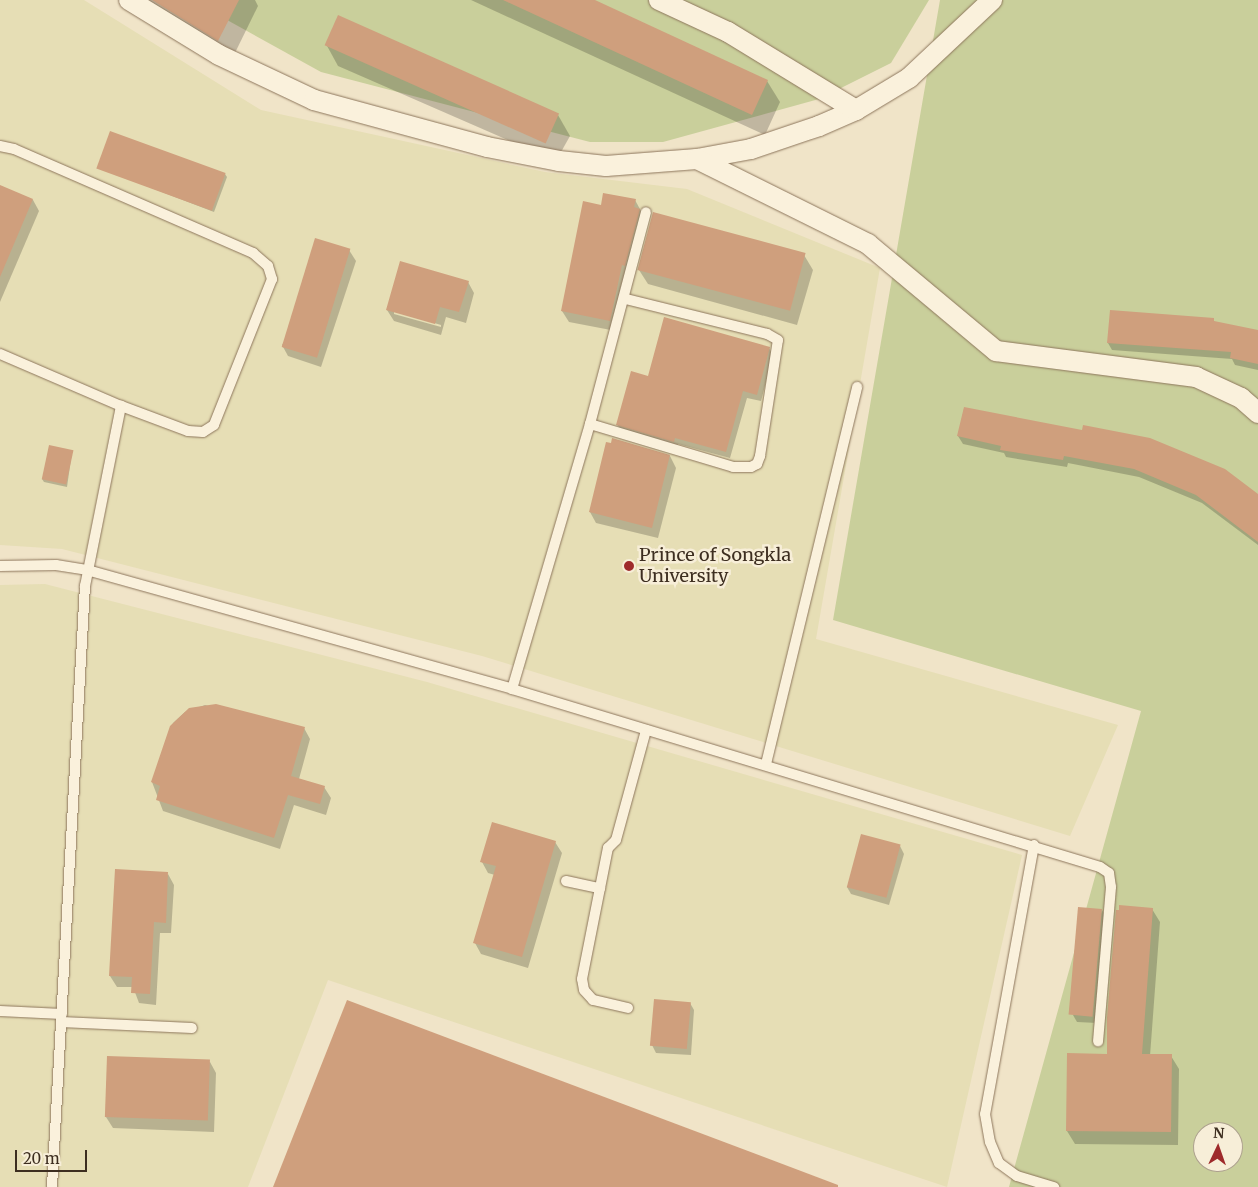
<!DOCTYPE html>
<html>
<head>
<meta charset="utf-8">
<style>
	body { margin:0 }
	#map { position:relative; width:1258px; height:1187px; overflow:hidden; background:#f0e4c8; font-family:Merriweather,serif }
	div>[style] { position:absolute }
	.farmland>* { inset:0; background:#e6deb5 }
	.green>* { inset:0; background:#c9cf9b }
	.shadow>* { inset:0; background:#0003 }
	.building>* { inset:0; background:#cf9f7d; transform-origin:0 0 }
	.roads { filter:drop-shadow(0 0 1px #8d765c) drop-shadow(0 0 1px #8d765c) }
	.lane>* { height:10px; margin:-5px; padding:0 5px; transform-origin:5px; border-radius:5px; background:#faf1dc }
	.street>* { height:20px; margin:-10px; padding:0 10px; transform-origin:10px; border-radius:10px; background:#faf1dc }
	.dots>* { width:14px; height:14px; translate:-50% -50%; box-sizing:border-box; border:2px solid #f7eed8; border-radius:50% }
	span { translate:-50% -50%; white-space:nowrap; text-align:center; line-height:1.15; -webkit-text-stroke:5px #f7eed8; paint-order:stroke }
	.poi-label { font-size:18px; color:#3d2e20 }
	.left { translate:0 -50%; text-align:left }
	.north { position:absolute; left:1193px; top:1122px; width:50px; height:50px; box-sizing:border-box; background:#f7eed8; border:1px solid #ada18e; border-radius:50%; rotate:3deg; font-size:14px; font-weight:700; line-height:20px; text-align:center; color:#3d2e20 }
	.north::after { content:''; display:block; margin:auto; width:18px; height:22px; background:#9e2a2b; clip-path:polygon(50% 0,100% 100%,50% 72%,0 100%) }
	.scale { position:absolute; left:15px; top:1150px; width:72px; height:22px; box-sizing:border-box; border:2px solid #3d2e20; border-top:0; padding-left:6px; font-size:15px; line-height:18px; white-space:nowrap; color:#3d2e20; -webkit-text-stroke:4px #f7eed8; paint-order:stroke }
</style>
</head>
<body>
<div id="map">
	<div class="farmland">
		<div style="clip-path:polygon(0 0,84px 0,261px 110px,545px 172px,687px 189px,880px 268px,816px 639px,1118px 725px,1070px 836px,482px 656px,62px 549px,0 545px)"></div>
		<div style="clip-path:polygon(45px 584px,427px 682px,1022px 855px,947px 1187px,328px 980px,248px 1187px,0 1187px,0 585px)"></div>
	</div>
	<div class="green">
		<div style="clip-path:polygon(191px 0,929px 0,891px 63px,819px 99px,663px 142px,590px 142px,321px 72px)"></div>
		<div style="clip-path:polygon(evenodd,940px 0,1258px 0,1258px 1187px,1009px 1187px,1141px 711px,833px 620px,940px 0,1203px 1132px,1233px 1132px,1233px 1162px,1203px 1162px,1203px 1132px)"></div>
	</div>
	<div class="shadow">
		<div style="clip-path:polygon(126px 0,255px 0,258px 6px,231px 61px)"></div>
		<div style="clip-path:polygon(471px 0,592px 0,767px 81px,780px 102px,765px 135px)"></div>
		<div style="clip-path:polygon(326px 44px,558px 115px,570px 136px,556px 161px,338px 66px)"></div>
		<div style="clip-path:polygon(97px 167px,225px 174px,227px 177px,214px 212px)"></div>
		<div style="clip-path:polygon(0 186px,33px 200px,39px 211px,0 302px)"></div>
		<div style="clip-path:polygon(635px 200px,641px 211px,616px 331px,569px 322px,562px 311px,602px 206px)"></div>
		<div style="clip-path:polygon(349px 250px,356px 261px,321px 367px,288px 356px,282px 345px)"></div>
		<div style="clip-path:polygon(804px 255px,813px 270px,797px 325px,648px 284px,639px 270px)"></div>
		<div style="clip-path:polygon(evenodd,468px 282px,474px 293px,466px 323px,446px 317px,441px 335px,394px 321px,387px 310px,468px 282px,394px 311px,441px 325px,441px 327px,394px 314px,394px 311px)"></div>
		<div style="clip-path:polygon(1111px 311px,1213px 319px,1215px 323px,1258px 331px,1258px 370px,1235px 365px,1232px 359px,1112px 350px,1108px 343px)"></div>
		<div style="clip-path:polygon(769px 348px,773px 355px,761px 401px,747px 398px,730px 458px,678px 444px,677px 448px,621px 431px,617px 424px,649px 377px)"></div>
		<div style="clip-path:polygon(964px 409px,1258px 495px,1258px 545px,1202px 503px,1139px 477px,1068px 463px,1067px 467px,1006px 457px,1004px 453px,963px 444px,958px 436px)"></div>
		<div style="clip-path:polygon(612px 445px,670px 456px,676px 468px,658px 538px,596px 523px,590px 512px)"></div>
		<div style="clip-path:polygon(72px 452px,67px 487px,44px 482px,42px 479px)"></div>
		<div style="clip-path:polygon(205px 705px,304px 728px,310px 739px,299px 779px,324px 787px,331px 798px,326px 815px,294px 805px,280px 849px,163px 811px,152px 782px,173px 723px,185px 712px)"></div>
		<div style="clip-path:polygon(555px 842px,562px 853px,528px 968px,481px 954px,475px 943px,495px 875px,488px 873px,482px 862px)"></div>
		<div style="clip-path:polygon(900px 846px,904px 854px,889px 905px,851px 894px,847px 887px)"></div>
		<div style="clip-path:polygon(168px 874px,174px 885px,171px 933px,160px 933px,156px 1005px,139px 1003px,133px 987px,117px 987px,110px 976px)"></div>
		<div style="clip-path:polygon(1152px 909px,1160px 922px,1150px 1056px,1171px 1056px,1179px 1069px,1178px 1145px,1075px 1144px,1067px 1131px,1108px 1055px)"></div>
		<div style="clip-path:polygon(1102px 910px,1106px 917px,1097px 1023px,1077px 1022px,1073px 1015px)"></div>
		<div style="clip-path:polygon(690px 1003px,694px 1010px,691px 1055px,656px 1053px,652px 1045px)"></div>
		<div style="clip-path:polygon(210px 1062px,216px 1073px,214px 1132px,113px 1128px,106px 1117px)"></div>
	</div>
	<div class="building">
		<div style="clip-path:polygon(152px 0,239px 0,218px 41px)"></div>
		<div style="clip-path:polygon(503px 0,595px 0,768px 80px,752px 115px)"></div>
		<div style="left:338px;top:15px;width:242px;height:33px;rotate:24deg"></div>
		<div style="left:110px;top:131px;width:123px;height:40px;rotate:20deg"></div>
		<div style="clip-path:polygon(0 185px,33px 199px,0 277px)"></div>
		<div style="clip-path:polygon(603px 193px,636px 199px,634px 207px,640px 209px,625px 266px,622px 265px,610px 321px,561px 311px,583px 201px,601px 205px)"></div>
		<div style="left:653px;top:212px;width:158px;height:60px;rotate:15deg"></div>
		<div style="left:315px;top:238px;width:37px;height:114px;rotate:17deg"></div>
		<div style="clip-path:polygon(400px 261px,469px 281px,459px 312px,440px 307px,435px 324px,386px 310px)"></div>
		<div style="clip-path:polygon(1110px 310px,1214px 318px,1214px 321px,1258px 330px,1258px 364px,1230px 358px,1231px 352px,1107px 343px)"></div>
		<div style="clip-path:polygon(664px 317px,770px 347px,757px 395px,743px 391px,726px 452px,675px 438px,674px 442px,616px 425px,631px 371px,648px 376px)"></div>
		<div style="clip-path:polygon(964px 407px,1082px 430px,1083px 425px,1150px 438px,1225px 469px,1258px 494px,1258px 542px,1196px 495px,1134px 469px,1064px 456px,1063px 460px,1000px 450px,1001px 446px,957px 436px)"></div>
		<div style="clip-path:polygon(612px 438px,670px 455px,652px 528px,589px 512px,606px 442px,611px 443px)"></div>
		<div style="left:49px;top:445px;width:25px;height:35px;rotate:12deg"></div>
		<div style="clip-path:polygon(216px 704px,305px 727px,291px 776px,325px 786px,320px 804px,288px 795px,274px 838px,156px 800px,160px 786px,151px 782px,170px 726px,189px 708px)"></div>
		<div style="clip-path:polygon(492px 822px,556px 841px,522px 957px,473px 943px,496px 866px,480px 862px)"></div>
		<div style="left:861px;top:834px;width:41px;height:55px;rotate:15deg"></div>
		<div style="clip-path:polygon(115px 869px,168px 872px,166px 923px,154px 922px,150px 994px,131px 993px,132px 977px,109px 976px)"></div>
		<div style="clip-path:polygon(1119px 905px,1153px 908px,1142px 1054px,1172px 1054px,1171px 1132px,1066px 1131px,1067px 1053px,1107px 1054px,1107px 1018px,1116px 910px,1119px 910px)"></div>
		<div style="left:1078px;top:907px;width:24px;height:108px;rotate:5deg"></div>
		<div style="left:654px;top:999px;width:37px;height:47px;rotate:5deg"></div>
		<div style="clip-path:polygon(347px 1000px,838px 1185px,838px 1187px,273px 1187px)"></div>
		<div style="left:107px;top:1056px;width:103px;height:61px;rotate:2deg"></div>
	</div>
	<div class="roads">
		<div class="lane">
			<div style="left:0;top:146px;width:14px;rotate:12deg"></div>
			<div style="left:14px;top:149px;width:261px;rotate:23.5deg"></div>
			<div style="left:253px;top:253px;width:20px;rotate:41deg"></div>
			<div style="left:268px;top:266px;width:14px;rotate:73deg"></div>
			<div style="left:272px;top:279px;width:157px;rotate:111.7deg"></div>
			<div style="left:214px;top:425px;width:13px;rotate:148deg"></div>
			<div style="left:203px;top:432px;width:15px;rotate:-176deg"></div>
			<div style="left:188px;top:431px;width:72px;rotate:-159.5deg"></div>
			<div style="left:121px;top:406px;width:132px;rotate:-156.7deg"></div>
			<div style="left:590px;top:424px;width:149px;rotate:16.7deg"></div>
			<div style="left:733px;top:467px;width:18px"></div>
			<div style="left:751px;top:467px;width:7px;rotate:-27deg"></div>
			<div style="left:757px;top:464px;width:9px;rotate:-69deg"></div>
			<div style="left:760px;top:456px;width:117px;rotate:-81.2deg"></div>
			<div style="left:778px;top:340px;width:13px;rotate:-151deg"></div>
			<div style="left:767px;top:334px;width:145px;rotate:-166.1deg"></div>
			<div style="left:0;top:566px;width:56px;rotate:-1deg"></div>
			<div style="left:56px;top:565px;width:31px;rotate:9deg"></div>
			<div style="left:87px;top:570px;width:441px;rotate:15.6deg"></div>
			<div style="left:512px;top:689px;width:614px;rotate:16.84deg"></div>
			<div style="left:1100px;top:867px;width:11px;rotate:34deg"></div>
			<div style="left:1109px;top:873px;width:14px;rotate:82deg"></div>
			<div style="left:1111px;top:887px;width:155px;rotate:94.8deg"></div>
			<div style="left:512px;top:689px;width:276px;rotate:-73.6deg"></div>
			<div style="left:590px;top:424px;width:219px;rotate:-75.2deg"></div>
			<div style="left:766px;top:764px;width:388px;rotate:-76.4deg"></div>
			<div style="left:1034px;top:845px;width:273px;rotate:100.3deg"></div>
			<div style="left:985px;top:1114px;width:28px;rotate:80deg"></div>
			<div style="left:990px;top:1142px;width:23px;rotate:67deg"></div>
			<div style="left:999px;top:1163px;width:22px;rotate:36deg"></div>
			<div style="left:1017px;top:1176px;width:39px;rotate:17deg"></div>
			<div style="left:566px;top:881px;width:35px;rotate:12deg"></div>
			<div style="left:628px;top:1008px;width:36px;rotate:-167deg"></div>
			<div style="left:593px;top:1000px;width:13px;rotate:-132deg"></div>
			<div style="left:584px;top:990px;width:11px;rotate:-100deg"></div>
			<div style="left:582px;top:979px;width:134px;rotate:-78.8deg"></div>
			<div style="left:608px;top:848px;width:11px;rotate:-45deg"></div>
			<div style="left:616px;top:840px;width:114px;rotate:-74.7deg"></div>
			<div style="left:0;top:1011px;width:62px;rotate:2.8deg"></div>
			<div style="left:61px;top:1022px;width:131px;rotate:2.6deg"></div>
			<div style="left:52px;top:1187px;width:602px;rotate:-86.86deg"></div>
			<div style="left:85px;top:586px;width:184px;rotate:-78.7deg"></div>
		</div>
		<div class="street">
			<div style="left:129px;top:0;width:105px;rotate:31.4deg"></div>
			<div style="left:219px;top:55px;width:105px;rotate:25.3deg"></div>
			<div style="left:314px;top:100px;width:179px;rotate:15.2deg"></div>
			<div style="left:487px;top:147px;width:73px;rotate:11deg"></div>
			<div style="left:559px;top:161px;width:47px;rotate:6.1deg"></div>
			<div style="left:606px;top:166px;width:91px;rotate:-4.4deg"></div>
			<div style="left:697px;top:159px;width:55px;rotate:-10.5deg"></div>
			<div style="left:751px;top:149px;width:72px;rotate:-18.7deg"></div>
			<div style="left:819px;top:126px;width:40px;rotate:-23.4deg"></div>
			<div style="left:856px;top:110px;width:62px;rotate:-31.1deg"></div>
			<div style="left:909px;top:78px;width:114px;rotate:-43.2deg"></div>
			<div style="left:659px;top:0;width:76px;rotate:24.9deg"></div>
			<div style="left:728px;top:32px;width:150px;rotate:31.4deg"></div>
			<div style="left:697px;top:159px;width:191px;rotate:26.4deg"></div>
			<div style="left:868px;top:244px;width:167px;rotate:39.9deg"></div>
			<div style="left:996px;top:351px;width:202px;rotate:7.4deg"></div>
			<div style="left:1196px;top:377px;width:50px;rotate:25deg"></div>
			<div style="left:1241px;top:398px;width:23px;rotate:41deg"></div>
		</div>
	</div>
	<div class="dots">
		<div style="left:629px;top:566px;background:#9e2a2b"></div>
	</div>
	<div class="poi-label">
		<span class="left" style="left:639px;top:566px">Prince of Songkla<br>University</span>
	</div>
	<div class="north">N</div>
	<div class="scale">20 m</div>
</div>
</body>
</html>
